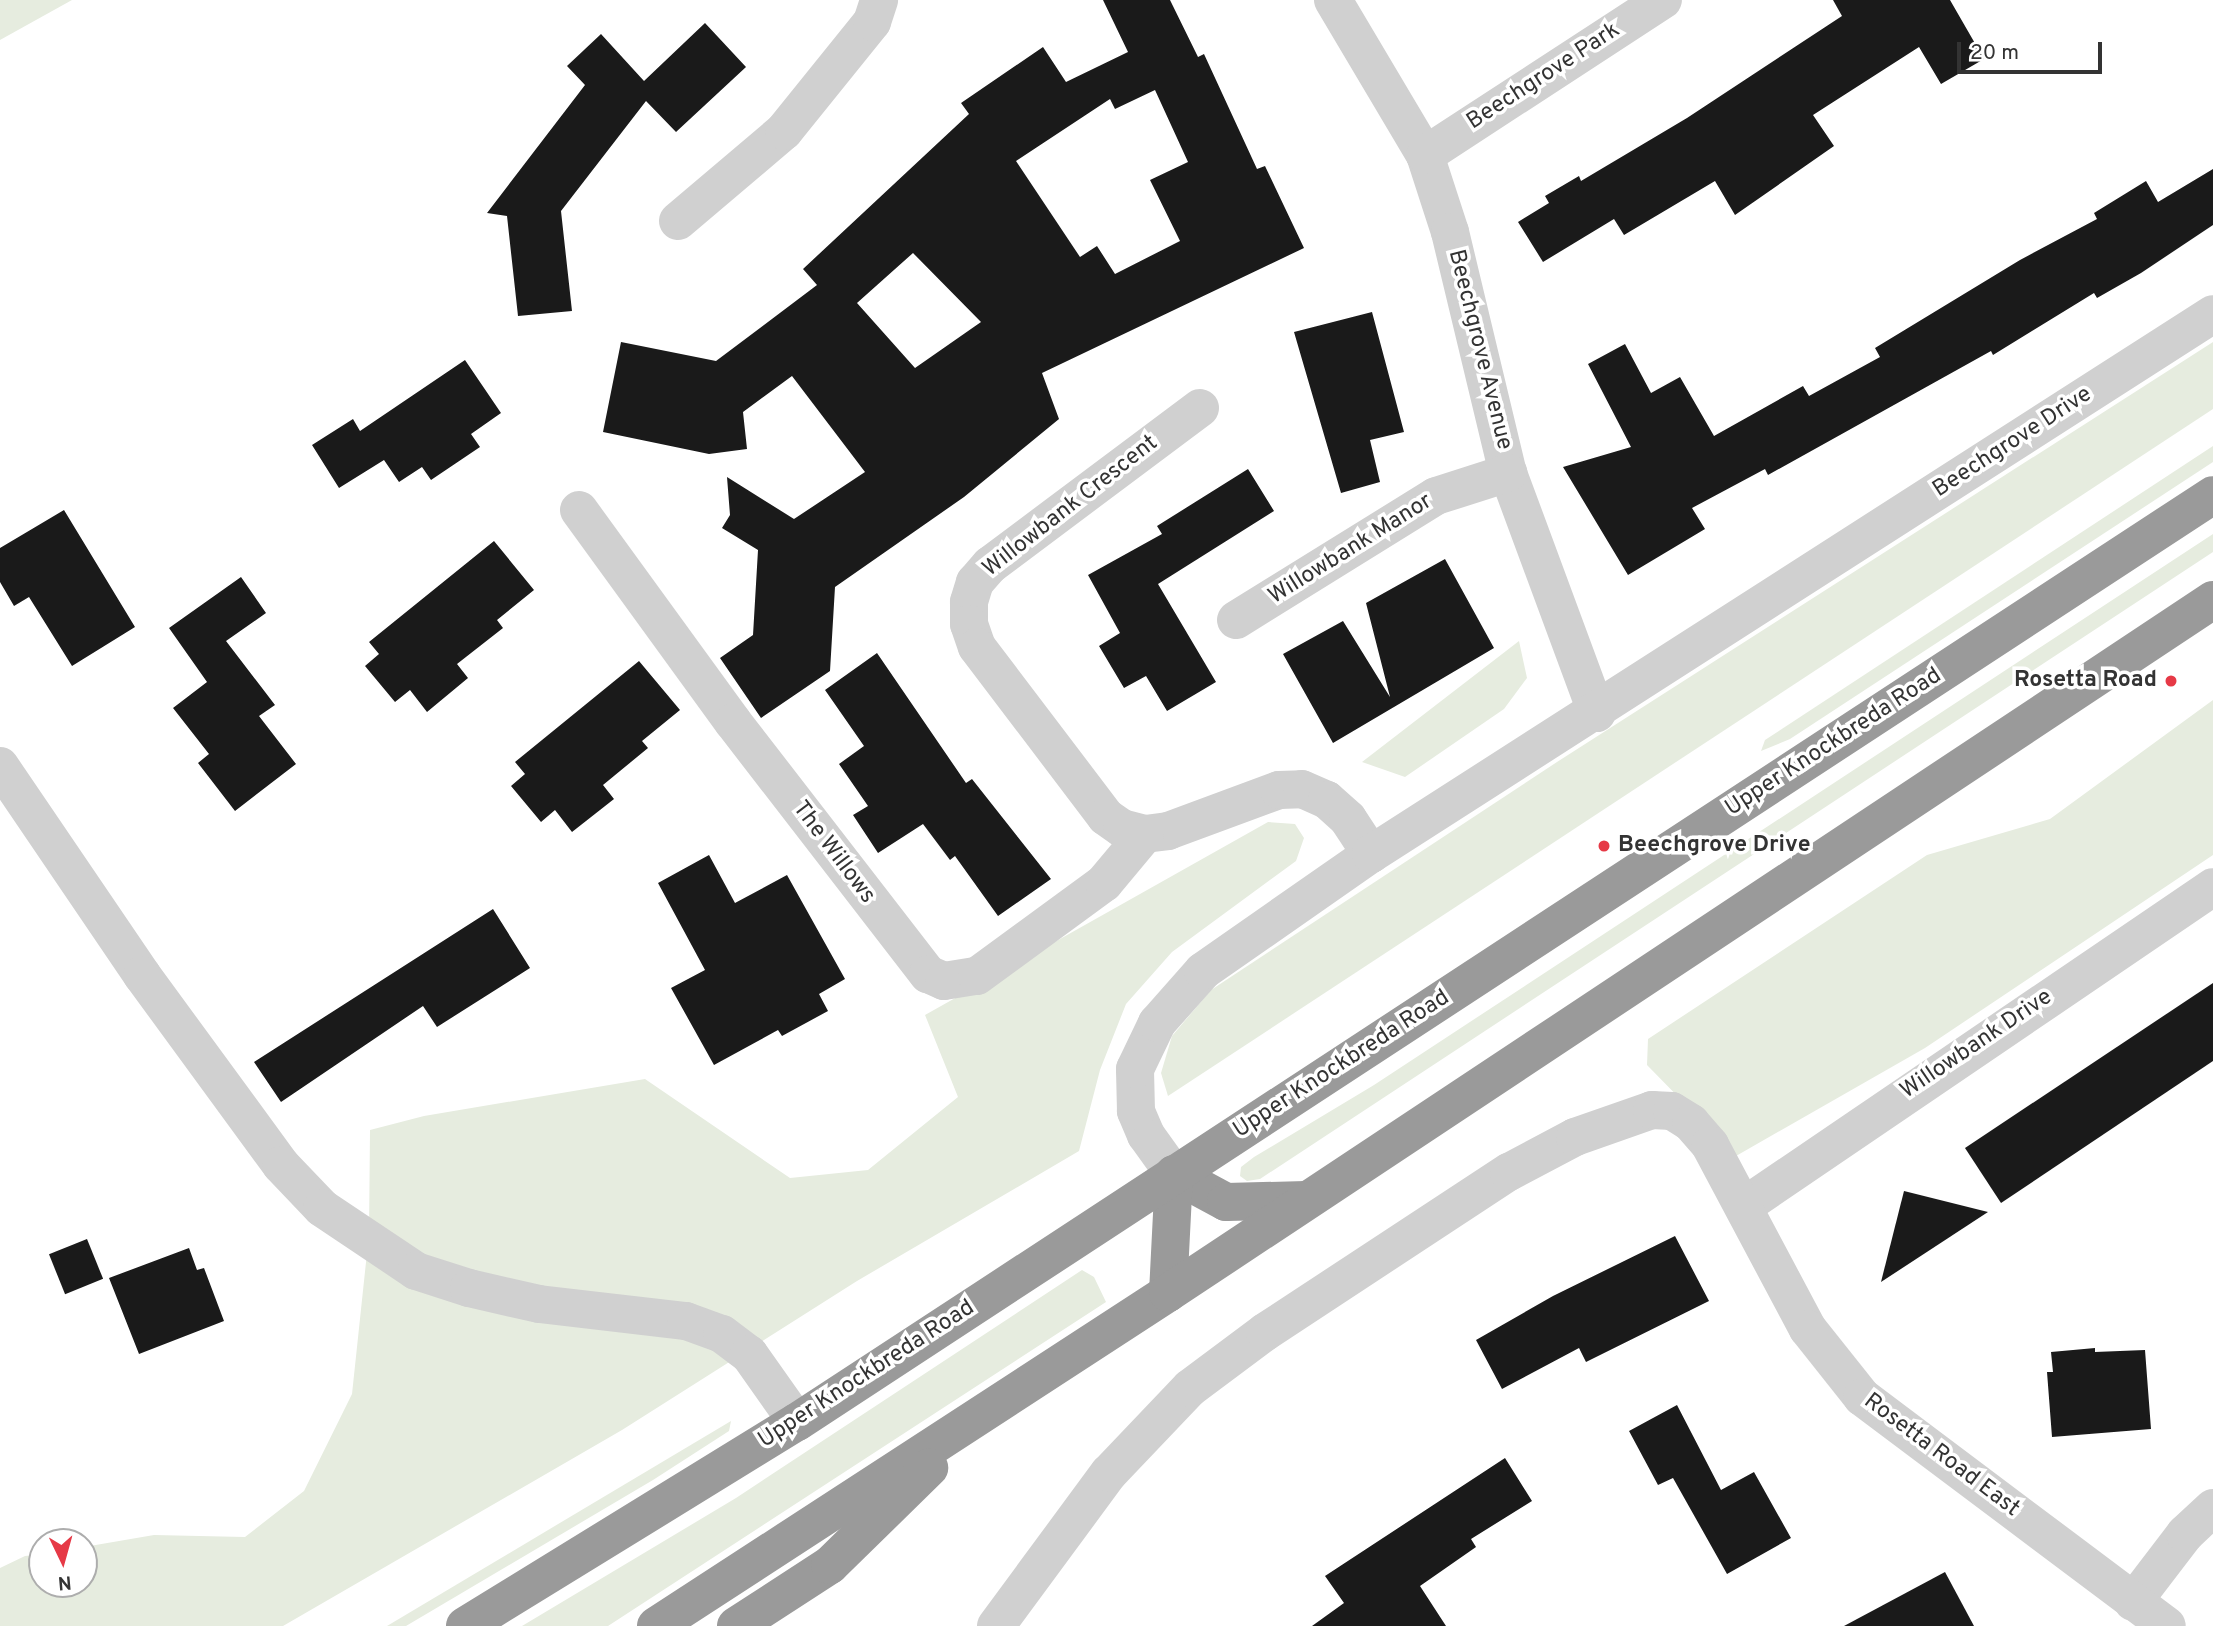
<!DOCTYPE html>
<html>
<head>
<meta charset="utf-8">
<style>
	body { margin:0 }
	#map { position:relative; width:2213px; height:1626px; overflow:hidden; background:#fff; font-family:Overpass,sans-serif }
	div>[style] { position:absolute }
	.green>* { inset:0; background:#e6ecdf }
	.building>* { inset:0; background:#1a1a1a; transform-origin:0 0 }
	.minor>* { height:38px; margin:-19px; padding:0 19px; transform-origin:19px; border-radius:19px; background:#d0d0d0 }
	.highway>* { height:38px; margin:-19px; padding:0 19px; transform-origin:19px; border-radius:19px; background:#9a9a9a }
	.dots>* { width:19px; height:19px; translate:-50% -50%; box-sizing:border-box; border:4px solid #fff; border-radius:50% }
	span { translate:-50% -50%; white-space:nowrap; text-align:center; line-height:1.15; -webkit-text-stroke:7px #fff; paint-order:stroke }
	.street-label { font-size:23px; color:#333 }
	.poi-label { font-size:23px; color:#333; font-weight:700 }
	.right { translate:-100% -50%; text-align:right }
	.left { translate:0 -50%; text-align:left }
	.north { position:absolute; left:28px; top:1528px; width:70px; height:70px; box-sizing:border-box; background:#fff; border:2px solid #adadad; border-radius:50%; rotate:175deg; font-size:19px; font-weight:700; line-height:28px; text-align:center; color:#333 }
	.north::after { content:''; display:block; margin:auto; width:24px; height:32px; background:#e63946; clip-path:polygon(50% 0,100% 100%,50% 72%,0 100%) }
	.scale { position:absolute; left:1957px; top:42px; width:145px; height:32px; box-sizing:border-box; border:4px solid #333; border-top:0; padding-left:9px; font-size:21px; line-height:24px; white-space:nowrap; color:#333; -webkit-text-stroke:5px #fff; paint-order:stroke }
</style>
</head>
<body>
<div id="map">
	<div class="green">
		<div style="clip-path:polygon(0 0,72px 0,0 40px)"></div>
		<div style="clip-path:polygon(2213px 342px,2213px 409px,1168px 1096px,1161px 1073px,1172px 1036px,1211px 990px,1557px 762px)"></div>
		<div style="clip-path:polygon(2213px 446px,2213px 462px,1790px 739px,1761px 751px,1765px 740px)"></div>
		<div style="clip-path:polygon(2213px 534px,2213px 552px,1260px 1179px,1247px 1181px,1240px 1176px,1241px 1167px,1254px 1157px,1374px 1085px)"></div>
		<div style="clip-path:polygon(1519px 641px,1527px 678px,1504px 709px,1405px 777px,1362px 762px)"></div>
		<div style="clip-path:polygon(2213px 700px,2213px 855px,1925px 1048px,1736px 1156px,1647px 1065px,1648px 1039px,1927px 855px,2050px 819px)"></div>
		<div style="clip-path:polygon(1268px 822px,1295px 824px,1304px 838px,1296px 861px,1172px 952px,1126px 1004px,1100px 1070px,1079px 1151px,857px 1281px,622px 1430px,283px 1626px,0 1626px,0 1568px,25px 1556px,42px 1554px,42px 1584px,84px 1584px,84px 1547px,154px 1535px,245px 1537px,304px 1491px,352px 1394px,369px 1234px,370px 1130px,424px 1116px,645px 1079px,790px 1178px,868px 1170px,958px 1097px,925px 1015px)"></div>
		<div style="clip-path:polygon(1082px 1270px,1094px 1277px,1106px 1302px,608px 1626px,522px 1626px,736px 1498px)"></div>
		<div style="clip-path:polygon(731px 1421px,729px 1431px,653px 1480px,406px 1626px,387px 1626px)"></div>
	</div>
	<div class="building">
		<div style="clip-path:polygon(evenodd,1103px 0,1170px 0,1198px 57px,1204px 54px,1257px 169px,1265px 166px,1304px 248px,1042px 373px,1059px 419px,964px 497px,835px 587px,830px 671px,761px 718px,720px 658px,753px 635px,758px 550px,722px 528px,730px 515px,727px 477px,794px 519px,865px 472px,792px 376px,743px 412px,747px 449px,709px 454px,603px 432px,621px 342px,716px 361px,817px 285px,803px 269px,969px 114px,961px 103px,1043px 47px,1066px 82px,1128px 52px,1103px 0,1155px 90px,1188px 162px,1150px 180px,1180px 241px,1115px 274px,1097px 246px,1080px 257px,1016px 161px,1110px 99px,1115px 109px,1155px 90px,1103px 0,913px 253px,981px 322px,915px 368px,857px 303px,913px 253px)"></div>
		<div style="clip-path:polygon(1833px 0,1950px 0,1984px 59px,1941px 84px,1919px 47px,1813px 115px,1834px 146px,1735px 215px,1715px 181px,1624px 235px,1614px 219px,1543px 262px,1518px 222px,1549px 203px,1545px 196px,1579px 176px,1581px 181px,1687px 118px,1842px 16px)"></div>
		<div style="clip-path:polygon(705px 23px,746px 67px,676px 132px,646px 101px,561px 211px,572px 311px,518px 316px,507px 216px,487px 213px,585px 85px,567px 66px,601px 34px,644px 81px)"></div>
		<div style="clip-path:polygon(2213px 169px,2213px 225px,2141px 273px,2097px 298px,2094px 293px,1993px 355px,1991px 351px,1768px 475px,1765px 469px,1692px 508px,1705px 529px,1628px 575px,1563px 467px,1631px 447px,1588px 364px,1625px 344px,1651px 393px,1680px 377px,1714px 436px,1803px 386px,1809px 396px,1880px 357px,1875px 348px,2020px 260px,2097px 219px,2094px 213px,2146px 181px,2158px 202px)"></div>
		<div style="clip-path:polygon(1372px 312px,1404px 432px,1370px 440px,1380px 482px,1341px 493px,1294px 332px)"></div>
		<div style="clip-path:polygon(465px 360px,501px 413px,471px 434px,480px 447px,431px 480px,422px 467px,399px 482px,384px 460px,339px 488px,312px 445px,353px 419px,360px 431px)"></div>
		<div style="clip-path:polygon(1248px 469px,1274px 511px,1158px 584px,1216px 682px,1167px 711px,1146px 676px,1124px 688px,1099px 646px,1120px 633px,1088px 575px,1162px 534px,1157px 526px)"></div>
		<div style="clip-path:polygon(64px 510px,135px 627px,72px 666px,29px 597px,14px 606px,0 582px,0 548px)"></div>
		<div style="clip-path:polygon(494px 541px,534px 590px,497px 620px,503px 628px,457px 664px,468px 678px,427px 712px,410px 690px,395px 702px,365px 666px,379px 654px,369px 642px)"></div>
		<div style="clip-path:polygon(1445px 559px,1494px 648px,1333px 743px,1283px 654px,1343px 621px,1390px 697px,1366px 603px)"></div>
		<div style="clip-path:polygon(241px 577px,266px 613px,226px 641px,275px 705px,259px 716px,296px 764px,235px 811px,198px 763px,209px 754px,173px 708px,207px 682px,169px 628px)"></div>
		<div style="clip-path:polygon(877px 653px,966px 783px,972px 779px,1051px 879px,998px 916px,955px 856px,950px 860px,923px 824px,878px 853px,853px 815px,868px 806px,839px 764px,864px 746px,825px 690px)"></div>
		<div style="clip-path:polygon(639px 661px,680px 710px,642px 741px,648px 748px,603px 785px,614px 799px,572px 832px,555px 810px,541px 822px,511px 786px,525px 774px,515px 762px)"></div>
		<div style="clip-path:polygon(709px 855px,735px 903px,787px 875px,845px 979px,819px 994px,828px 1011px,782px 1036px,778px 1030px,714px 1065px,671px 988px,705px 970px,658px 883px)"></div>
		<div style="clip-path:polygon(493px 909px,530px 968px,437px 1027px,423px 1006px,281px 1102px,254px 1062px)"></div>
		<div style="clip-path:polygon(2213px 983px,2213px 1061px,2001px 1203px,1965px 1148px)"></div>
		<div style="clip-path:polygon(1904px 1191px,1988px 1212px,1881px 1282px)"></div>
		<div style="clip-path:polygon(1675px 1236px,1709px 1301px,1586px 1362px,1579px 1348px,1502px 1389px,1476px 1340px,1553px 1296px)"></div>
		<div style="left:87px;top:1239px;width:43px;height:41px;rotate:68deg"></div>
		<div style="clip-path:polygon(189px 1248px,197px 1270px,204px 1268px,224px 1321px,139px 1354px,109px 1278px)"></div>
		<div style="clip-path:polygon(2095px 1348px,2095px 1352px,2145px 1350px,2151px 1429px,2052px 1437px,2047px 1372px,2053px 1372px,2051px 1352px)"></div>
		<div style="clip-path:polygon(1677px 1405px,1721px 1490px,1754px 1472px,1791px 1538px,1727px 1574px,1673px 1478px,1658px 1485px,1629px 1431px)"></div>
		<div style="clip-path:polygon(1505px 1458px,1532px 1501px,1471px 1539px,1476px 1547px,1420px 1586px,1446px 1626px,1312px 1626px,1344px 1603px,1325px 1576px)"></div>
		<div style="clip-path:polygon(1945px 1572px,1974px 1626px,1844px 1626px)"></div>
	</div>
	<div class="minor">
		<div style="left:1333px;top:0;width:180px;rotate:59.3deg"></div>
		<div style="left:1425px;top:155px;width:81px;rotate:72deg"></div>
		<div style="left:1450px;top:232px;width:248px;rotate:76.5deg"></div>
		<div style="left:1508px;top:473px;width:256px;rotate:69.7deg"></div>
		<div style="left:1425px;top:155px;width:284px;rotate:-33.1deg"></div>
		<div style="left:678px;top:221px;width:139px;rotate:-40.3deg"></div>
		<div style="left:784px;top:131px;width:140px;rotate:-51.1deg"></div>
		<div style="left:872px;top:22px;width:23px;rotate:-72deg"></div>
		<div style="left:1200px;top:408px;width:262px;rotate:143.2deg"></div>
		<div style="left:990px;top:565px;width:23px;rotate:131deg"></div>
		<div style="left:975px;top:582px;width:21px;rotate:107deg"></div>
		<div style="left:969px;top:602px;width:22px;rotate:90deg"></div>
		<div style="left:969px;top:624px;width:24px;rotate:71deg"></div>
		<div style="left:977px;top:647px;width:213px;rotate:52.8deg"></div>
		<div style="left:1106px;top:817px;width:19px;rotate:35deg"></div>
		<div style="left:1122px;top:828px;width:24px;rotate:15deg"></div>
		<div style="left:1145px;top:834px;width:23px;rotate:-7deg"></div>
		<div style="left:1168px;top:831px;width:118px;rotate:-20.3deg"></div>
		<div style="left:1279px;top:790px;width:23px;rotate:-2deg"></div>
		<div style="left:1302px;top:789px;width:27px;rotate:24deg"></div>
		<div style="left:1327px;top:800px;width:28px;rotate:42deg"></div>
		<div style="left:1348px;top:819px;width:42px;rotate:56.7deg"></div>
		<div style="left:579px;top:510px;width:262px;rotate:54deg"></div>
		<div style="left:733px;top:722px;width:319px;rotate:52.3deg"></div>
		<div style="left:928px;top:974px;width:17px;rotate:24deg"></div>
		<div style="left:944px;top:981px;width:33px;rotate:-9deg"></div>
		<div style="left:977px;top:976px;width:157px;rotate:-36.2deg"></div>
		<div style="left:1104px;top:883px;width:64px;rotate:-50.1deg"></div>
		<div style="left:1236px;top:620px;width:235px;rotate:-31.8deg"></div>
		<div style="left:1436px;top:496px;width:76px;rotate:-17.7deg"></div>
		<div style="left:0;top:766px;width:253px;rotate:55.8deg"></div>
		<div style="left:142px;top:975px;width:235px;rotate:53.8deg"></div>
		<div style="left:281px;top:1165px;width:59px;rotate:46.4deg"></div>
		<div style="left:322px;top:1208px;width:113px;rotate:33.8deg"></div>
		<div style="left:416px;top:1271px;width:56px;rotate:17.8deg"></div>
		<div style="left:469px;top:1288px;width:72px;rotate:12.9deg"></div>
		<div style="left:539px;top:1304px;width:148px;rotate:6.6deg"></div>
		<div style="left:686px;top:1321px;width:38px;rotate:20deg"></div>
		<div style="left:722px;top:1334px;width:34px;rotate:37deg"></div>
		<div style="left:749px;top:1354px;width:83px;rotate:54.8deg"></div>
		<div style="left:1174px;top:1174px;width:48px;rotate:-125.7deg"></div>
		<div style="left:1146px;top:1135px;width:26px;rotate:-113deg"></div>
		<div style="left:1136px;top:1111px;width:42px;rotate:-91.4deg"></div>
		<div style="left:1135px;top:1069px;width:51px;rotate:-64.4deg"></div>
		<div style="left:1157px;top:1023px;width:69px;rotate:-48.5deg"></div>
		<div style="left:1203px;top:971px;width:205px;rotate:-34.9deg"></div>
		<div style="left:1371px;top:854px;width:1000px;rotate:-32.67deg"></div>
		<div style="left:1744px;top:1206px;width:567px;rotate:-34.22deg"></div>
		<div style="left:2133px;top:1602px;width:86px;rotate:-52.6deg"></div>
		<div style="left:2185px;top:1534px;width:38px;rotate:-43deg"></div>
		<div style="left:996px;top:1626px;width:190px;rotate:-53.6deg"></div>
		<div style="left:1109px;top:1473px;width:117px;rotate:-46.4deg"></div>
		<div style="left:1190px;top:1388px;width:94px;rotate:-36.7deg"></div>
		<div style="left:1265px;top:1332px;width:292px;rotate:-33.3deg"></div>
		<div style="left:1509px;top:1172px;width:75px;rotate:-27.9deg"></div>
		<div style="left:1575px;top:1137px;width:82px;rotate:-19.3deg"></div>
		<div style="left:1652px;top:1110px;width:20px;rotate:3deg"></div>
		<div style="left:1672px;top:1111px;width:22px;rotate:32deg"></div>
		<div style="left:1691px;top:1123px;width:29px;rotate:49deg"></div>
		<div style="left:1710px;top:1145px;width:208px;rotate:62deg"></div>
		<div style="left:1808px;top:1329px;width:87px;rotate:51.5deg"></div>
		<div style="left:1862px;top:1397px;width:381px;rotate:36.9deg"></div>
	</div>
	<div class="highway">
		<div style="left:1174px;top:1174px;width:59px;rotate:28.3deg"></div>
		<div style="left:1226px;top:1202px;width:80px;rotate:-1.4deg"></div>
		<div style="left:1168px;top:1293px;width:119px;rotate:-87.1deg"></div>
		<div style="left:465px;top:1626px;width:390px;rotate:-31.6deg"></div>
		<div style="left:797px;top:1422px;width:1692px;rotate:-33.21deg"></div>
		<div style="left:656px;top:1626px;width:611px;rotate:-33.04deg"></div>
		<div style="left:1168px;top:1293px;width:1254px;rotate:-33.55deg"></div>
		<div style="left:736px;top:1626px;width:112px;rotate:-33deg"></div>
		<div style="left:830px;top:1565px;width:139px;rotate:-44.4deg"></div>
	</div>
	<div class="dots">
		<div style="left:2171px;top:681px;background:#e63946"></div>
		<div style="left:1604px;top:846px;background:#e63946"></div>
	</div>
	<div class="street-label">
		<span style="left:1544px;top:77px;rotate:-33deg">Beechgrove Park</span>
		<span style="left:1479px;top:350px;rotate:76deg">Beechgrove Avenue</span>
		<span style="left:2013px;top:443px;rotate:-33deg">Beechgrove Drive</span>
		<span style="left:1071px;top:507px;rotate:-38deg">Willowbank Crescent</span>
		<span style="left:1351px;top:550px;rotate:-32deg">Willowbank Manor</span>
		<span style="left:1834px;top:743px;rotate:-33deg">Upper Knockbreda Road</span>
		<span style="left:833px;top:853px;rotate:53deg">The Willows</span>
		<span style="left:1977px;top:1045px;rotate:-34deg">Willowbank Drive</span>
		<span style="left:1342px;top:1065px;rotate:-33deg">Upper Knockbreda Road</span>
		<span style="left:867px;top:1375px;rotate:-33deg">Upper Knockbreda Road</span>
		<span style="left:1941px;top:1456px;rotate:37deg">Rosetta Road East</span>
	</div>
	<div class="poi-label">
		<span class="right" style="left:2157px;top:681px">Rosetta Road</span>
		<span class="left" style="left:1618px;top:846px">Beechgrove Drive</span>
	</div>
	<div class="north">N</div>
	<div class="scale">20 m</div>
</div>
</body>
</html>
